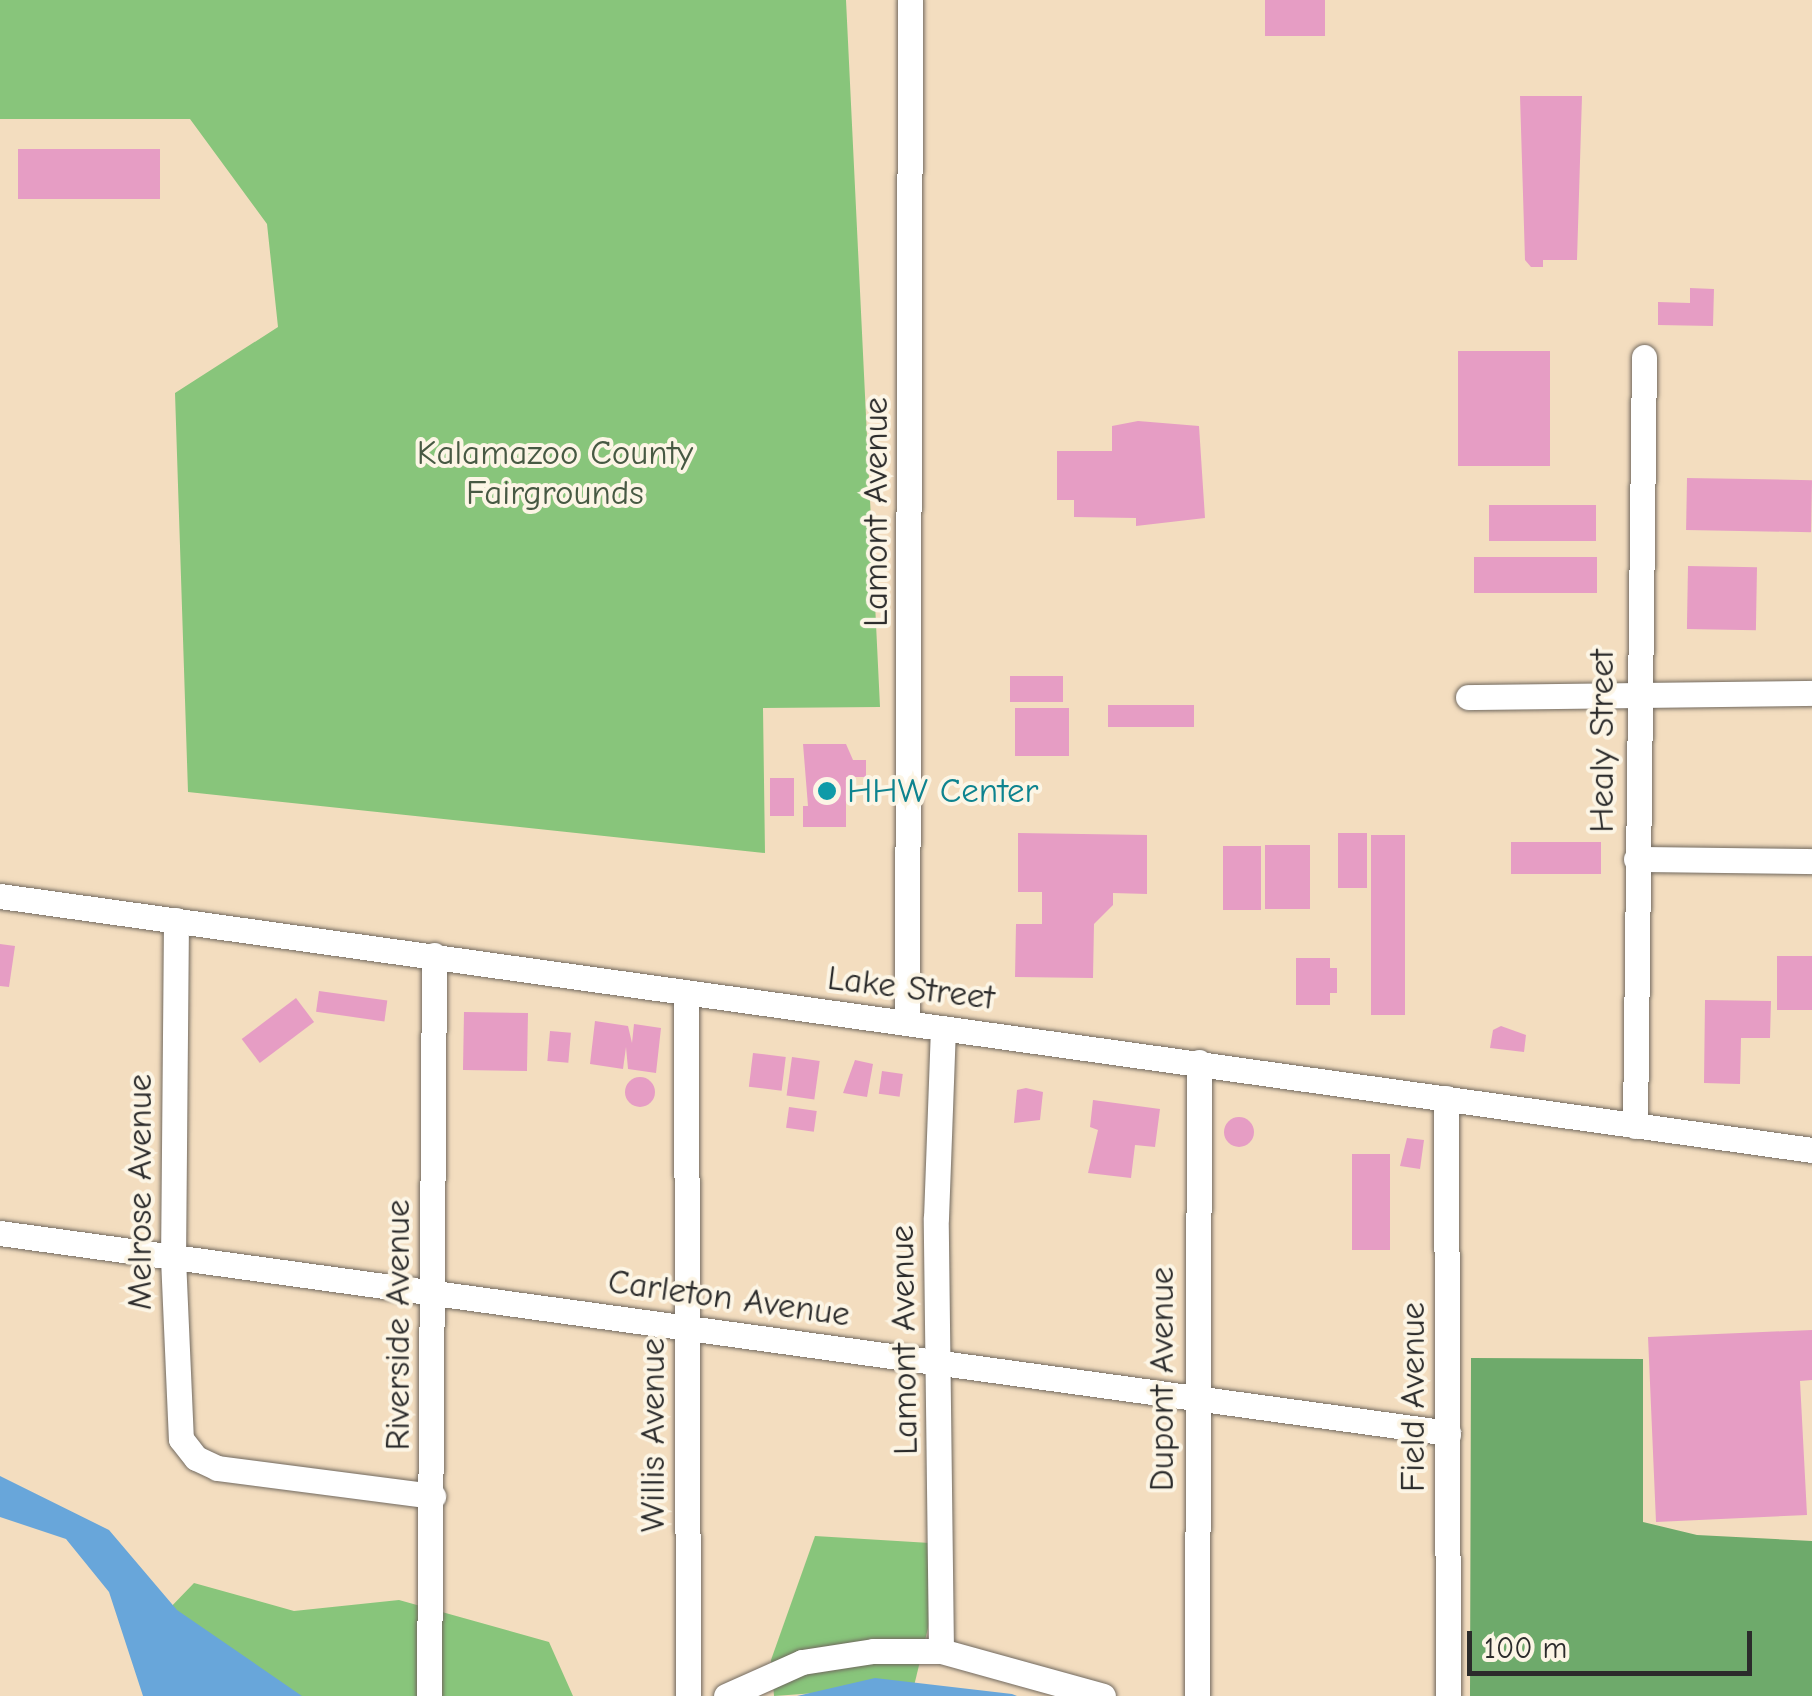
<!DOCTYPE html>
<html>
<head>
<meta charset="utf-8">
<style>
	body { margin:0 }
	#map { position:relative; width:1812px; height:1696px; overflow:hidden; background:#f3ddbf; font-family:"Comic Neue",sans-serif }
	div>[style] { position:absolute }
	.green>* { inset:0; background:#88c57b }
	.forest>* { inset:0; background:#6eaa6b }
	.water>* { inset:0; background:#68a6da }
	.building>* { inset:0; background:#e69dc4; transform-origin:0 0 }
	.round { border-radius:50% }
	.roads { filter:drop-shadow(0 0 2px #71695f) drop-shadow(0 0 2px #71695f) }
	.minor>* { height:25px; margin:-12.5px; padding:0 12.5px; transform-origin:12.5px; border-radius:12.5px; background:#fff }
	.dots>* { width:28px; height:28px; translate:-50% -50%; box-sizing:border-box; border:5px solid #fcf5e5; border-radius:50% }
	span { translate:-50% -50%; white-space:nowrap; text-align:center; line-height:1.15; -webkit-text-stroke:8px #fcf5e5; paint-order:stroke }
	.park-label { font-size:35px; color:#475943 }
	.street-label { font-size:35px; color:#2b2b2b }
	.culture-label { font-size:35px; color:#0d838f }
	.left { translate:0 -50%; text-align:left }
	.scale { position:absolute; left:1467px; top:1631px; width:285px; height:45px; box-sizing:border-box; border:5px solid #2b2b2b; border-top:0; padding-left:12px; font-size:30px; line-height:35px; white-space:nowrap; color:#2b2b2b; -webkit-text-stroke:8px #fcf5e5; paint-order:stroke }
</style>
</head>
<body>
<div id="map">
	<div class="green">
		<div style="clip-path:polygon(0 0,846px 0,880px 707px,763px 708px,765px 853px,188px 792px,175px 393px,278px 327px,267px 224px,190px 119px,0 119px)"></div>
		<div style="clip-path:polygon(815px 1536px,930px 1543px,935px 1599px,914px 1686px,774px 1696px,771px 1660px)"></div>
		<div style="clip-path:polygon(194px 1583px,294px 1611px,399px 1600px,549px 1642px,573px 1696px,256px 1696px,165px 1613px)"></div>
	</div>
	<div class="forest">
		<div style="clip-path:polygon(1471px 1358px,1643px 1359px,1643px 1522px,1697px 1535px,1812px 1541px,1812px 1696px,1470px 1696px)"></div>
	</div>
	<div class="water">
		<div style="clip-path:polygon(0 1476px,109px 1530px,177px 1610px,302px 1696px,143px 1696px,109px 1592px,66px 1539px,0 1517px)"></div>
		<div style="clip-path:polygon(875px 1678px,1012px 1694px,1017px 1696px,797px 1696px)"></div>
	</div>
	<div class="building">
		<div style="left:1265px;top:0;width:60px;height:36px"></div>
		<div style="clip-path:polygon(1520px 96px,1582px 96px,1577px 260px,1543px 260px,1543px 267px,1531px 267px,1525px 260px)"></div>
		<div style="left:18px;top:149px;width:142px;height:50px"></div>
		<div style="clip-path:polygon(1690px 288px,1714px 289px,1713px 326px,1658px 325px,1658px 302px,1690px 303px)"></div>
		<div style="left:1458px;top:351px;width:92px;height:115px"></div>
		<div style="clip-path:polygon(1138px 421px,1199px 426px,1205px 518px,1136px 526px,1136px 518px,1074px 517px,1074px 500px,1057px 500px,1057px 451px,1112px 451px,1112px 426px)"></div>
		<div style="left:1687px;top:478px;width:125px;height:52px;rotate:1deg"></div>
		<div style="left:1489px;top:505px;width:107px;height:36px"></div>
		<div style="left:1474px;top:557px;width:123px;height:36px"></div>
		<div style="left:1688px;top:566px;width:69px;height:63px;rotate:1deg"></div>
		<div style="left:1010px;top:676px;width:53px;height:26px"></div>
		<div style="left:1108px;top:705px;width:86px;height:22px"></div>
		<div style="left:1015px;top:708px;width:54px;height:48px"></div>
		<div style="clip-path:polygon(803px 744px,846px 744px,853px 760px,866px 760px,866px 777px,846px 777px,846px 827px,803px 827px,803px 806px,808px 806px)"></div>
		<div style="left:770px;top:778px;width:24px;height:38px"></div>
		<div style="clip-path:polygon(1018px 833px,1147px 835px,1147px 894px,1113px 893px,1113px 905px,1094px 924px,1093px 978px,1015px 977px,1016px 924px,1042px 924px,1042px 892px,1018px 892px)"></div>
		<div style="left:1338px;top:833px;width:29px;height:55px"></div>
		<div style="left:1371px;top:835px;width:34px;height:180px"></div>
		<div style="left:1511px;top:842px;width:90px;height:32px"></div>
		<div style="left:1265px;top:845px;width:45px;height:64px"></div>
		<div style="left:1261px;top:846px;width:64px;height:38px;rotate:90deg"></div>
		<div style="clip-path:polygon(0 944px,15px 946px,9px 987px,0 986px)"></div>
		<div style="left:1812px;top:956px;width:54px;height:35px;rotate:90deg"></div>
		<div style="clip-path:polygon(1296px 958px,1330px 958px,1330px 968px,1337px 968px,1337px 993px,1330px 993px,1330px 1005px,1296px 1005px)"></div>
		<div style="left:319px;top:991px;width:69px;height:21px;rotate:8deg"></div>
		<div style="left:296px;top:998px;width:30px;height:68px;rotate:53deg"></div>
		<div style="clip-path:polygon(1705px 1000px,1771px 1001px,1770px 1038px,1741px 1038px,1740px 1084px,1704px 1083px)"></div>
		<div style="left:464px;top:1012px;width:64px;height:58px;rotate:1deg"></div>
		<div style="clip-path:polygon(595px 1021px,628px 1026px,632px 1043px,634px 1024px,661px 1028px,656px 1073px,628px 1069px,626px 1047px,623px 1069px,590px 1064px)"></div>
		<div style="clip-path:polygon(1501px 1026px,1526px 1035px,1524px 1052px,1490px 1048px,1493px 1030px)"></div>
		<div style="left:550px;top:1031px;width:21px;height:30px;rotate:5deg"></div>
		<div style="left:753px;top:1053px;width:33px;height:34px;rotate:7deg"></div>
		<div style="left:792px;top:1057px;width:28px;height:39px;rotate:8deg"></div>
		<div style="clip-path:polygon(855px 1060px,873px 1064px,867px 1097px,843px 1093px)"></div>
		<div style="left:882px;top:1071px;width:21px;height:23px;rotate:8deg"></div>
		<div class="round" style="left:625px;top:1077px;width:30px;height:30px"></div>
		<div style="clip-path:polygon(1026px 1088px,1043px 1092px,1040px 1120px,1014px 1123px,1017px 1090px)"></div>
		<div style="clip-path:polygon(1093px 1100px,1160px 1109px,1155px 1147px,1135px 1145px,1131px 1178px,1088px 1173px,1098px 1130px,1090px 1127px)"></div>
		<div style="left:789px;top:1107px;width:28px;height:21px;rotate:8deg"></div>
		<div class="round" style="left:1224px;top:1117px;width:30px;height:30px"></div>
		<div style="clip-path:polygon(1407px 1138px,1424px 1140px,1420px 1169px,1400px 1166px)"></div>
		<div style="left:1352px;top:1154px;width:38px;height:96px"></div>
		<div style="clip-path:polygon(1812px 1330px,1812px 1380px,1800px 1381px,1807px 1515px,1656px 1522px,1648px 1337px)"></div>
	</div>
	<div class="roads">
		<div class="minor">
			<div style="left:1468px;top:697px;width:344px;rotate:-0.7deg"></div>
			<div style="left:1636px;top:859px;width:176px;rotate:0.7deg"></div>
			<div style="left:0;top:896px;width:1830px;rotate:7.98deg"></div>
			<div style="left:176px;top:920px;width:338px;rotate:90.5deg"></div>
			<div style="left:173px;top:1258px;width:181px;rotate:87.5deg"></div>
			<div style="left:181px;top:1439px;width:24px;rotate:52deg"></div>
			<div style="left:196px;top:1458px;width:23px;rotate:25deg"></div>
			<div style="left:217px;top:1468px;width:218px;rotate:7.4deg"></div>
			<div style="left:686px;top:995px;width:701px;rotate:89.84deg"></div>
			<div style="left:907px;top:1023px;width:1023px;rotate:-89.83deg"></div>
			<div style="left:1446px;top:1098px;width:598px;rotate:89.81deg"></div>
			<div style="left:1635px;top:1126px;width:769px;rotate:-89.33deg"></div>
			<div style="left:0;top:1233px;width:1462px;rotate:7.86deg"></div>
			<div style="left:941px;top:1651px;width:433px;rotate:-90.7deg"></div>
			<div style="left:936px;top:1218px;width:190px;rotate:-87.9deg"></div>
			<div style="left:429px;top:1696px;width:741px;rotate:-89.61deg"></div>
			<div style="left:726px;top:1696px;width:83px;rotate:-24.1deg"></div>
			<div style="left:802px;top:1662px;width:72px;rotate:-8.8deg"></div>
			<div style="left:873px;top:1651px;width:68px"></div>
			<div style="left:941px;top:1651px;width:168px;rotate:15.5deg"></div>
			<div style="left:1197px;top:1696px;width:634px;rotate:-89.82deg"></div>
		</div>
	</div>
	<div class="dots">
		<div style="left:827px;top:791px;background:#0f9aa8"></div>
	</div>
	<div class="park-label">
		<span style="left:555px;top:473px">Kalamazoo County<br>Fairgrounds</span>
	</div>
	<div class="street-label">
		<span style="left:876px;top:512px;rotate:-90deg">Lamont Avenue</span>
		<span style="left:1602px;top:741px;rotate:-90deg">Healy Street</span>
		<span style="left:911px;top:988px;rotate:7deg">Lake Street</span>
		<span style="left:140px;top:1192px;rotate:-90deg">Melrose Avenue</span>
		<span style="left:729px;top:1298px;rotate:8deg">Carleton Avenue</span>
		<span style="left:398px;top:1325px;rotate:-90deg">Riverside Avenue</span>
		<span style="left:904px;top:1340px;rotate:-91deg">Lamont Avenue</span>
		<span style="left:1162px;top:1379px;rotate:-90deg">Dupont Avenue</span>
		<span style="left:1413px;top:1397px;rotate:-90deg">Field Avenue</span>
		<span style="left:653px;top:1435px;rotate:-90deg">Willis Avenue</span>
	</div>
	<div class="culture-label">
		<span class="left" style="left:847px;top:791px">HHW Center</span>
	</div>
	<div class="scale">100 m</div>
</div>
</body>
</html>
